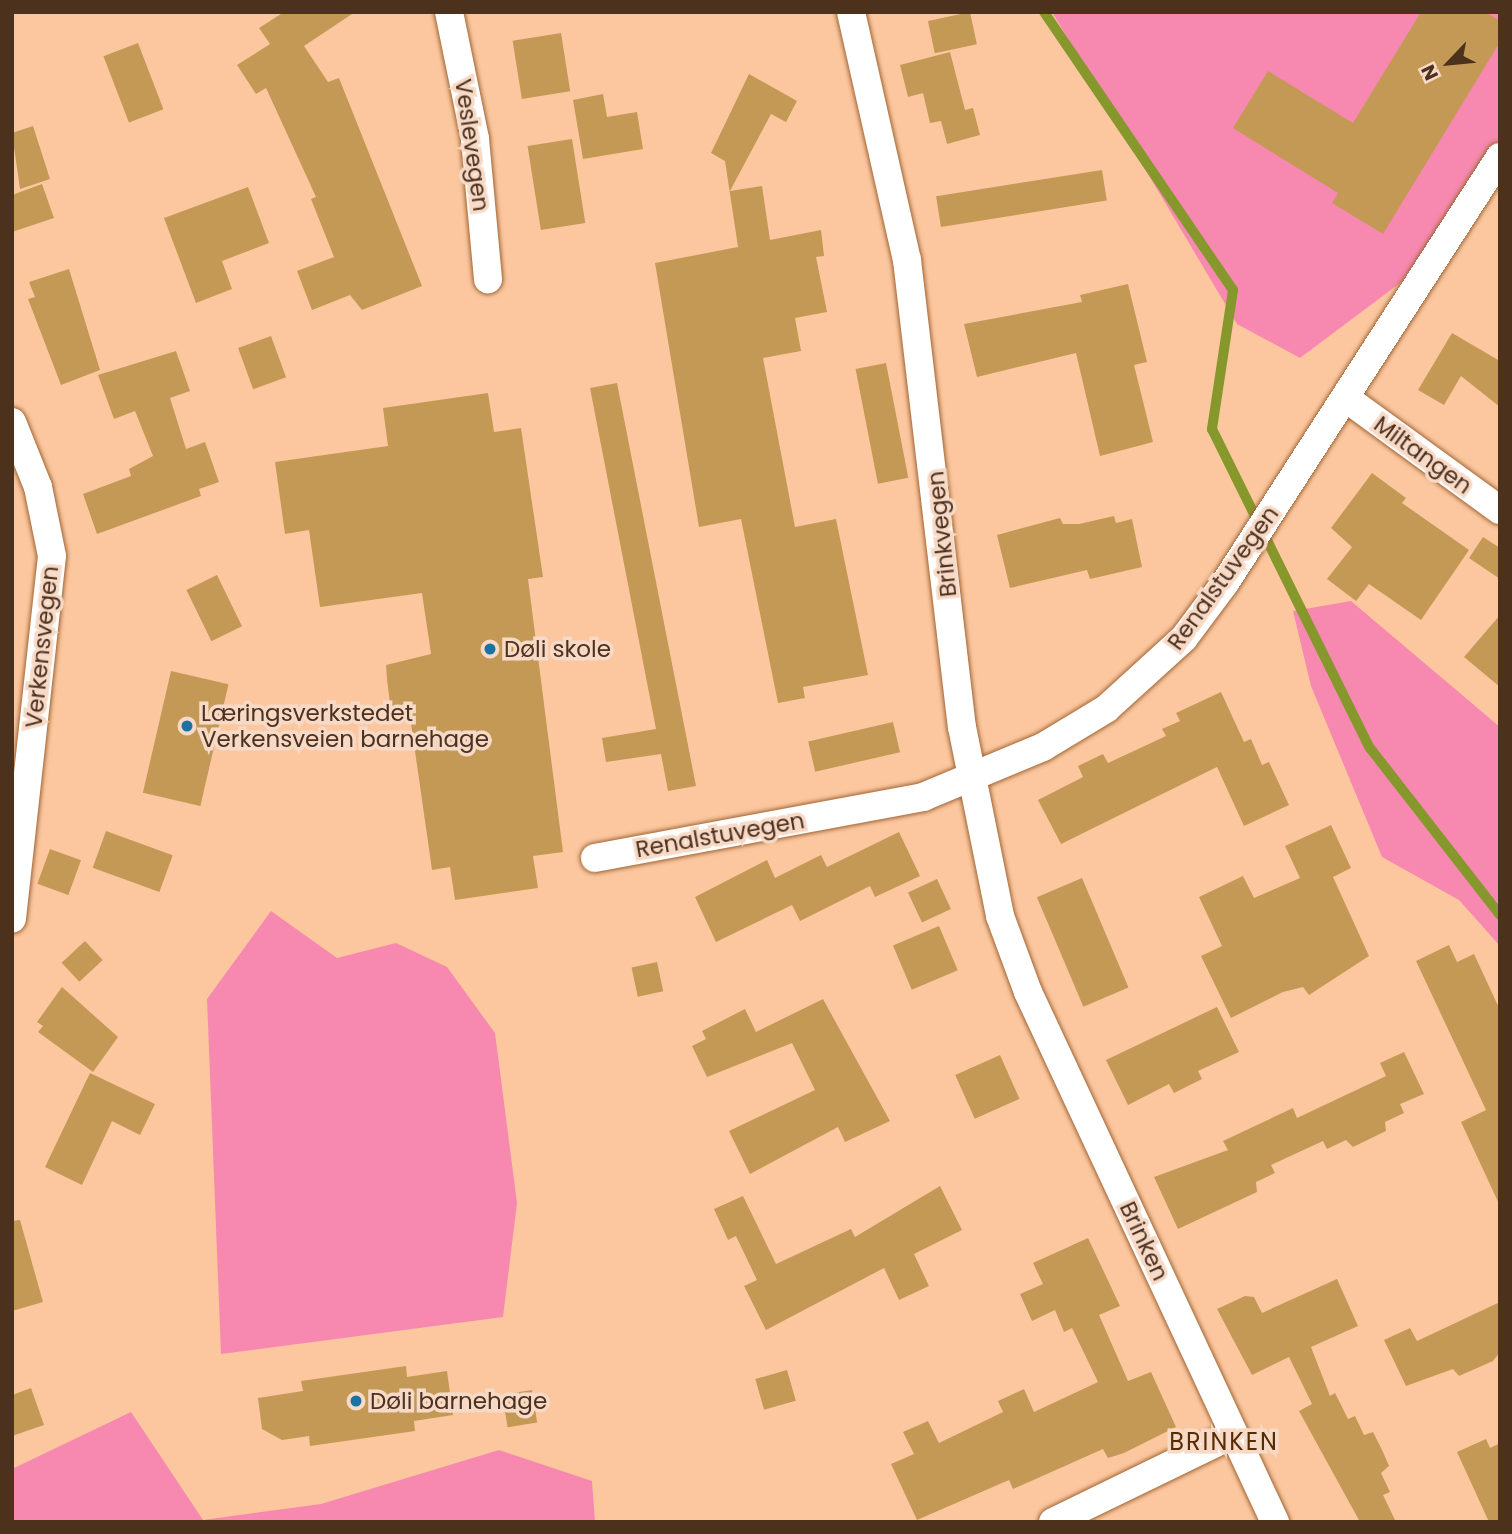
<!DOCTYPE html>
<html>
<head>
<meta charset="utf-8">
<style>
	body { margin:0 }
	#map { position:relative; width:1512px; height:1534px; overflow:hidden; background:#fcc79f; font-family:Poppins,sans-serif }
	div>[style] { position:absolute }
	.green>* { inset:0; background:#f789b0 }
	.stream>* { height:10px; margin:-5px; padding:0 5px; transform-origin:5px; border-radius:5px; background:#86972b }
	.building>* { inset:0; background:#c49955; transform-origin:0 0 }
	.roads { filter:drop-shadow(0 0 2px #a16534) drop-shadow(0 0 2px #a16534) }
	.minor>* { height:28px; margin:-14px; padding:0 14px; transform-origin:14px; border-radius:14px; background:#fff }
	.dots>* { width:19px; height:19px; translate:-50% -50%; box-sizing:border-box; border:4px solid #f6dac7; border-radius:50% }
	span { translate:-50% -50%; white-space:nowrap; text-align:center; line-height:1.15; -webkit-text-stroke:7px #f6dac7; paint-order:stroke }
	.street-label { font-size:23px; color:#4c311d }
	.poi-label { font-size:23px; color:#4c311d }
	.left { translate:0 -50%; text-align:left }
	.neighbourhood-label { font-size:24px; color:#572c02; letter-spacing:2px }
	.frame { position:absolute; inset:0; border:14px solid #4c311d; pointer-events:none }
	.north { position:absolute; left:1414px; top:28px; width:70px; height:70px; -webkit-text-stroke:5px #f6dac7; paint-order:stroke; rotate:244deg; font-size:19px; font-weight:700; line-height:28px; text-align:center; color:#4c311d }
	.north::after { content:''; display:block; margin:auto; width:24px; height:32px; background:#4c311d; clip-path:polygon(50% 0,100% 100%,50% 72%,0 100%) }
</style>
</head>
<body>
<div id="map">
	<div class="green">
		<div style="clip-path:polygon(1052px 12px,1500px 12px,1500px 164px,1420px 268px,1300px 358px,1237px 324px)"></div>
		<div style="clip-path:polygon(1351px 601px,1500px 727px,1500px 946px,1459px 900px,1382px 857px,1311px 686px,1293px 611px)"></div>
		<div style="clip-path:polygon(271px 911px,337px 958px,396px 943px,447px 967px,495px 1033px,517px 1203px,503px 1317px,221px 1354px,207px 999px)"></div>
		<div style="clip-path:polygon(131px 1412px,203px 1520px,321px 1504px,499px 1450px,592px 1481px,595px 1522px,12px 1522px,12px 1469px)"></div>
	</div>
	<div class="stream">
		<div style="left:1044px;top:12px;width:336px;rotate:55.8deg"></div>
		<div style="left:1233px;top:290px;width:141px;rotate:98.6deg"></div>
		<div style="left:1212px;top:429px;width:356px;rotate:63.7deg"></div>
		<div style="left:1370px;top:748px;width:212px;rotate:52.1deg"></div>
	</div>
	<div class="building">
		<div style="clip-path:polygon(284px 12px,355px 12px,304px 46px,328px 82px,339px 78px,422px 286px,362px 310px,350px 295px,312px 310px,297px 271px,334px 257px,311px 199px,316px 197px,266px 88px,256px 94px,237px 65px,270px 44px,259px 28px)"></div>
		<div style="left:970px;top:12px;width:33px;height:43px;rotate:78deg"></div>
		<div style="clip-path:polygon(1421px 12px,1485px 12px,1500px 21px,1500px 42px,1383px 234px,1332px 203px,1338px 193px,1233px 128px,1268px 71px,1353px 123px)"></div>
		<div style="left:561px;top:33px;width:59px;height:49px;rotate:81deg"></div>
		<div style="left:138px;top:43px;width:71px;height:37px;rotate:69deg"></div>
		<div style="clip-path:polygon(950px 52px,965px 110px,973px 108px,980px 135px,947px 144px,941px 121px,930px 123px,923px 93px,908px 97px,900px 65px)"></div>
		<div style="clip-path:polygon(749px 74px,797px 101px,786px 122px,771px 114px,730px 191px,762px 186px,770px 240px,821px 230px,824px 256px,816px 257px,827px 312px,795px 318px,801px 351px,763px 358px,795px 527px,836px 519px,868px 675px,803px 687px,805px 698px,778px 703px,741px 519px,699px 527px,655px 263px,738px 247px,725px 161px,711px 153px)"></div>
		<div style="clip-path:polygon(603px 94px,607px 117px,637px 112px,643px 149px,583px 159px,573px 100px)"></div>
		<div style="clip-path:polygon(33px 126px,50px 179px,20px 189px,12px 133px)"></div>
		<div style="left:572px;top:139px;width:85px;height:45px;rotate:81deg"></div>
		<div style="left:1102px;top:170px;width:31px;height:168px;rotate:81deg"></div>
		<div style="clip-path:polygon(42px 184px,54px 218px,12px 232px,12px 195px)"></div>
		<div style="clip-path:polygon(248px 187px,269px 243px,222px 261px,232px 289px,196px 303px,164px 218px)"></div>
		<div style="clip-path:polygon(69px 269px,100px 370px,61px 385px,28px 299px,35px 297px,29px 282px)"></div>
		<div style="clip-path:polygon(1128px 284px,1147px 362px,1134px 365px,1153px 442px,1100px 456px,1076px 353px,977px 377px,964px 324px,1082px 302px,1080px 295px)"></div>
		<div style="clip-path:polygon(1452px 333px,1500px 361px,1500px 407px,1461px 376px,1444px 405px,1418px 390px)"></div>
		<div style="left:271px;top:336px;width:44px;height:35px;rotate:70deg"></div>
		<div style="clip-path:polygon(176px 351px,190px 391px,170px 398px,186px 449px,205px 442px,219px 482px,199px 489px,201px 496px,97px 534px,83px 494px,131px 476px,129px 469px,153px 456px,135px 411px,114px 419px,98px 375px)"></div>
		<div style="left:886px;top:363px;width:117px;height:31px;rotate:79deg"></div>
		<div style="clip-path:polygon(617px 383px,696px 786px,668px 791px,661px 754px,606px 762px,602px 738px,656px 729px,590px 388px)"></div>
		<div style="clip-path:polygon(488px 393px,494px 432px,521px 428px,543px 577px,528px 579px,563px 852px,533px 856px,538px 888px,455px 900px,450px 867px,432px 870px,409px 709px,391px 712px,387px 679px,386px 665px,431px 654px,422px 593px,320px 607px,309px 530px,285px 534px,275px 462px,388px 446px,383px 408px)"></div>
		<div style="clip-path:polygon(1372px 473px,1406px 498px,1402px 503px,1469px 550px,1421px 620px,1369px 584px,1356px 601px,1327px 579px,1352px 547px,1331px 528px)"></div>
		<div style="clip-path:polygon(1114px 516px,1116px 523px,1132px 519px,1142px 567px,1090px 579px,1087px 570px,1010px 588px,997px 535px,1060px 518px,1063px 524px,1079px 524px)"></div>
		<div style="clip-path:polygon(1483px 537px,1500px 548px,1500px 579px,1469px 558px)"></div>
		<div style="left:217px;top:575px;width:57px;height:34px;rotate:64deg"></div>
		<div style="clip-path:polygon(1500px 615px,1500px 687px,1464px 657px)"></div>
		<div style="left:171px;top:671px;width:59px;height:125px;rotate:13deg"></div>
		<div style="clip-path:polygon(1221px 692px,1244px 742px,1251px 739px,1262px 765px,1269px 762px,1289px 805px,1244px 826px,1217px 767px,1061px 844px,1038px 800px,1083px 777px,1078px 766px,1103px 754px,1108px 763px,1166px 736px,1162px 729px,1180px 721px,1176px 713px)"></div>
		<div style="left:893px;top:722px;width:31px;height:87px;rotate:77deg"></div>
		<div style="clip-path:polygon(1331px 825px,1351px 868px,1333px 877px,1369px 956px,1309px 995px,1303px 987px,1283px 992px,1231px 1018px,1201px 956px,1222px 946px,1199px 897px,1243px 876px,1254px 898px,1300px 878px,1285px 846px)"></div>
		<div style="left:106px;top:831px;width:71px;height:39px;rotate:20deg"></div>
		<div style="clip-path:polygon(899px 832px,920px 876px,875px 897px,870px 886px,800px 921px,792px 905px,716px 942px,695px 897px,767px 860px,775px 878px,821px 855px,827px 867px)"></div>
		<div style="left:50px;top:849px;width:33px;height:37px;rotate:20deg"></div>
		<div style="left:1082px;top:878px;width:119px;height:49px;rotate:67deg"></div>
		<div style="left:937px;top:879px;width:33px;height:32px;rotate:65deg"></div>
		<div style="left:939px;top:926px;width:48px;height:50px;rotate:67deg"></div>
		<div style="left:85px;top:941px;width:26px;height:32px;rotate:47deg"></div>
		<div style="clip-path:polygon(1449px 945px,1457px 962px,1474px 954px,1500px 1010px,1500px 1206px,1461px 1122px,1486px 1110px,1416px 961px)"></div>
		<div style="left:657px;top:962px;width:30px;height:26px;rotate:78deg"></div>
		<div style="clip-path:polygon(62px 987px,118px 1037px,93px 1072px,38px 1032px,43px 1026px,37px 1022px)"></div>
		<div style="clip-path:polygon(823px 999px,890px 1121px,845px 1142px,838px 1127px,750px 1174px,729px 1131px,815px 1090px,792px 1043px,707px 1077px,692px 1046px,706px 1039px,702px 1031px,745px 1009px,756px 1032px)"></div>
		<div style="clip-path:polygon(1217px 1007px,1239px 1052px,1198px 1071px,1202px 1079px,1174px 1093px,1169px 1084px,1128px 1105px,1106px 1060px)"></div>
		<div style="clip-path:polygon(1404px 1052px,1424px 1094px,1400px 1104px,1404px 1113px,1385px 1122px,1386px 1131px,1353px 1147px,1346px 1140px,1327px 1149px,1323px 1141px,1271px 1165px,1275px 1173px,1256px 1182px,1257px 1192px,1178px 1229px,1154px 1177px,1228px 1150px,1223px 1141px,1293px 1108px,1297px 1118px,1386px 1076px,1380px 1063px)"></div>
		<div style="left:1000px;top:1055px;width:48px;height:49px;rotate:66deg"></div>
		<div style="clip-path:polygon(90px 1073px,155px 1104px,140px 1135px,112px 1121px,82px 1185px,45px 1167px)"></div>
		<div style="clip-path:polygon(940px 1186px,962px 1230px,914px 1254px,929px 1286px,899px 1300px,884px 1268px,766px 1330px,744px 1286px,757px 1280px,736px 1236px,728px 1240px,714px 1209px,743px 1196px,776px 1264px,851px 1229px,855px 1237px)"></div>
		<div style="clip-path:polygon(20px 1220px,43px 1302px,12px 1311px,12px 1221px)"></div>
		<div style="clip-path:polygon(1088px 1238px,1120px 1306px,1099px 1315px,1128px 1381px,1151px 1372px,1176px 1427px,1124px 1453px,1108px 1458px,1103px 1449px,1013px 1489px,1009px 1480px,917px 1520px,891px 1464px,914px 1454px,903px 1432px,928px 1421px,939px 1443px,1003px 1412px,998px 1401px,1024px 1389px,1034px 1412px,1098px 1382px,1072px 1328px,1064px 1332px,1055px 1310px,1032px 1321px,1020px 1294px,1043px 1284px,1033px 1263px)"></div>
		<div style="clip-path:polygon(1337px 1279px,1358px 1326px,1311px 1347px,1330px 1396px,1335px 1393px,1348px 1419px,1355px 1416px,1364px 1435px,1373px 1432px,1383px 1452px,1389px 1466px,1381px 1473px,1390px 1492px,1383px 1495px,1396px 1522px,1360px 1522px,1299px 1411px,1312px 1404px,1289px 1357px,1252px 1375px,1217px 1309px,1245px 1296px,1254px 1297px,1262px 1313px)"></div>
		<div style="clip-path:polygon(1500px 1302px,1500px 1352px,1493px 1361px,1459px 1376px,1453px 1369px,1406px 1386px,1384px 1340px,1410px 1328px,1417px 1341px)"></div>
		<div style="clip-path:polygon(406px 1366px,407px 1377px,447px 1371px,453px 1415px,414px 1421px,415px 1431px,310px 1446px,309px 1436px,282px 1440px,262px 1429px,258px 1398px,303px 1391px,301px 1381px)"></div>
		<div style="left:787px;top:1370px;width:32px;height:33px;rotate:74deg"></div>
		<div style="clip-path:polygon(31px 1388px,44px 1425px,12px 1436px,12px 1395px)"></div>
		<div style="left:532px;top:1390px;width:33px;height:30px;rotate:81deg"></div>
		<div style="clip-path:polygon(1486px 1439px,1490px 1448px,1500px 1443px,1500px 1522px,1489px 1522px,1457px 1452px)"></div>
	</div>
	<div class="roads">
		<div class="minor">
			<div style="left:449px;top:12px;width:130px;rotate:78.4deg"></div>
			<div style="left:475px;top:139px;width:141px;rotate:84.7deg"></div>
			<div style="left:851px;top:12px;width:254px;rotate:77.3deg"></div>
			<div style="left:907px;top:260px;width:470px;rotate:83.3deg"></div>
			<div style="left:962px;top:727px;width:193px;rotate:78.6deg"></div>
			<div style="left:1000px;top:916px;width:81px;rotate:69.8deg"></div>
			<div style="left:1028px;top:992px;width:585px;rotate:65.01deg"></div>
			<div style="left:1347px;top:399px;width:189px;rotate:36deg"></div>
			<div style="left:12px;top:422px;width:70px;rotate:68.2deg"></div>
			<div style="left:38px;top:487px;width:70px;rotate:78.5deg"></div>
			<div style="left:52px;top:556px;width:365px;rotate:96.3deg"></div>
			<div style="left:595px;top:858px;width:334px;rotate:-10.5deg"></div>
			<div style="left:923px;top:797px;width:130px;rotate:-22.6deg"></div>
			<div style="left:1043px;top:747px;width:74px;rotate:-31.1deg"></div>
			<div style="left:1106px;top:709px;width:105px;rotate:-42.3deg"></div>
			<div style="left:1184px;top:638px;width:69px;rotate:-53.3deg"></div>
			<div style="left:1225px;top:583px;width:507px;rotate:-57.16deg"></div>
			<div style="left:1053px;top:1522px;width:201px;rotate:-25.9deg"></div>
		</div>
	</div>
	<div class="dots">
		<div style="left:490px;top:649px;background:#1b73a3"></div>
		<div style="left:187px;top:726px;background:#1b73a3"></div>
		<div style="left:356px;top:1401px;background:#1b73a3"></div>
	</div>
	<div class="street-label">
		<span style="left:472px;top:145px;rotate:82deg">Veslevegen</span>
		<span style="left:1423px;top:455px;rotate:36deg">Miltangen</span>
		<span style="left:942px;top:534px;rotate:-96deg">Brinkvegen</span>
		<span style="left:1223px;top:578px;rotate:-54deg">Renalstuvegen</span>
		<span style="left:42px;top:647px;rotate:-84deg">Verkensvegen</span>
		<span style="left:720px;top:835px;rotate:-10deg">Renalstuvegen</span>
		<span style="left:1144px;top:1241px;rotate:65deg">Brinken</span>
	</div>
	<div class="poi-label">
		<span class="left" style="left:504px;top:649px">Døli skole</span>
		<span class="left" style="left:201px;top:726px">Læringsverkstedet<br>Verkensveien barnehage</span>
		<span class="left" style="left:370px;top:1401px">Døli barnehage</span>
	</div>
	<div class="neighbourhood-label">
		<span style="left:1224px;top:1442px">BRINKEN</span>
	</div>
	<div class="frame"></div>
	<div class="north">N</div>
</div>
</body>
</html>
